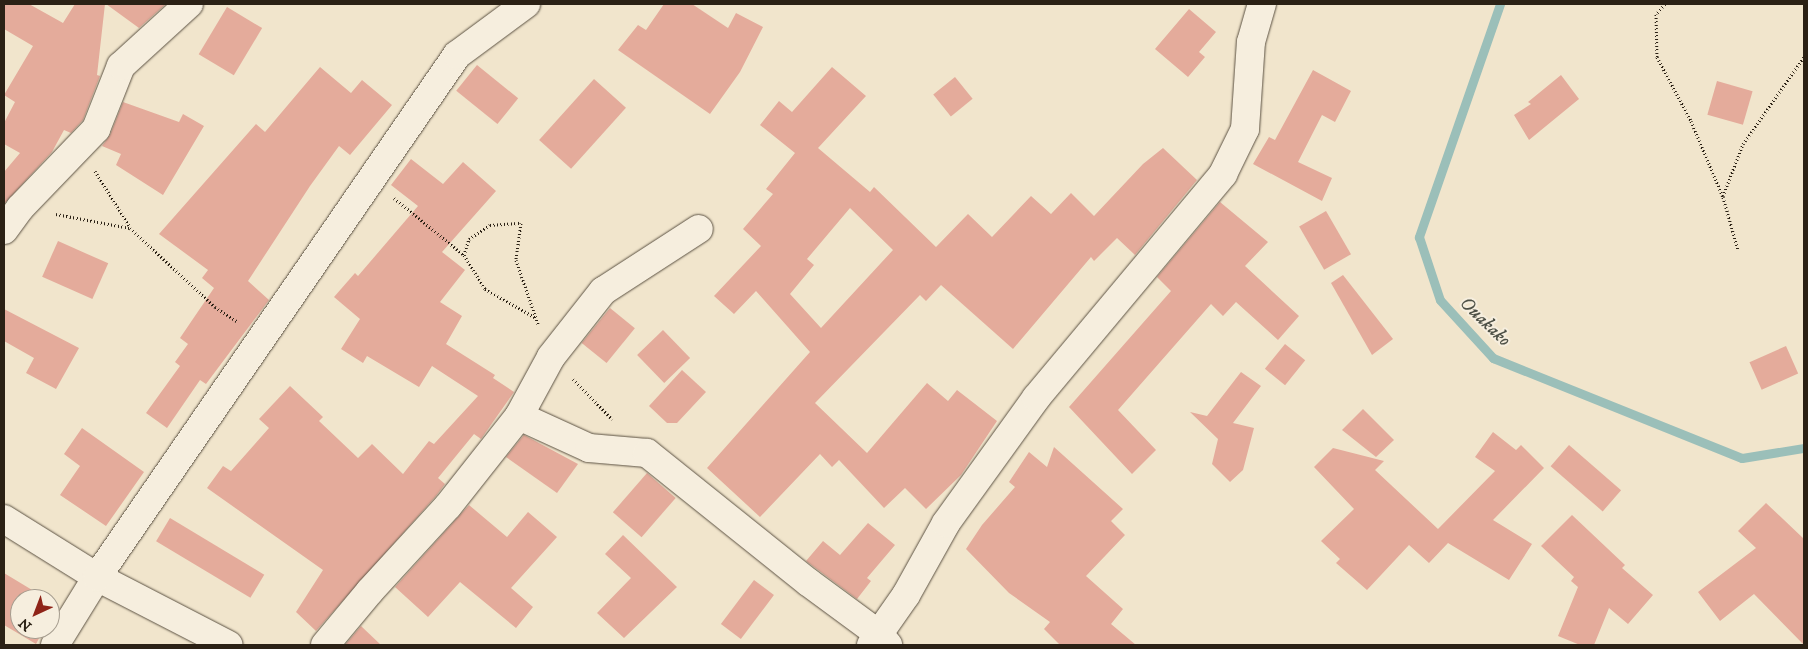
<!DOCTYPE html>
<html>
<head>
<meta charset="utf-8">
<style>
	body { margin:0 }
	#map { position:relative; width:1808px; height:649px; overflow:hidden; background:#f1e5cc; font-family:"IM FELL DW Pica",serif }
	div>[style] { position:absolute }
	.stream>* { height:9px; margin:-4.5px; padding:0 4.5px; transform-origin:4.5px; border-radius:4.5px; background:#9bbfb9 }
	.building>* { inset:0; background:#e4ab9b; transform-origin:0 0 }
	.path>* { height:3px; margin-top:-1.5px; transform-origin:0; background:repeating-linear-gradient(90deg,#2b2115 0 1px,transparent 0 3.5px) }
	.roads { filter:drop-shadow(0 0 1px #5c5243) drop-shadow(0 0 1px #5c5243) }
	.minor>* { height:28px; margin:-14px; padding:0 14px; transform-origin:14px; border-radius:14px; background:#f6eede }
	span { translate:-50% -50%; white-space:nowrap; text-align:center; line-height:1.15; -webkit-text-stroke:4px #f6eede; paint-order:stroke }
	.water-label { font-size:19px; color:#4d5046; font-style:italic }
	.frame { position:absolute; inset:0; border:5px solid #2b2115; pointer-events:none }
	.north { position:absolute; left:10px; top:589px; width:50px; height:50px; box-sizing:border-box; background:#f6eede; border:1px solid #a59c8e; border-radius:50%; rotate:223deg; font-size:14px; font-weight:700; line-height:20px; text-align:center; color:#2b2115 }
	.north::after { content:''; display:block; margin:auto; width:18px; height:22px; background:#8f2418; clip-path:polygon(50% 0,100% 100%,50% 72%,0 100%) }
</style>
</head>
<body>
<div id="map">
	<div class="stream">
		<div style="left:1500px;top:4px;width:247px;rotate:109.2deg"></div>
		<div style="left:1419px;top:237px;width:66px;rotate:71.6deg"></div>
		<div style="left:1440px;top:300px;width:79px;rotate:47.6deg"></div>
		<div style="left:1493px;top:358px;width:268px;rotate:21.9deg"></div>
		<div style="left:1742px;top:458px;width:63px;rotate:-9.2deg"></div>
	</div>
	<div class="building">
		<div style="clip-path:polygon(4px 4px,29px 4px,63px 23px,75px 4px,105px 4px,97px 75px,100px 76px,83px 120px,71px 133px,64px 130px,52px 152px,4px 204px,4px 172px,20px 153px,4px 144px,4px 123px,15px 102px,4px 95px,33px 46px,4px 29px)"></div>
		<div style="clip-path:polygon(106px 4px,166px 4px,139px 28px)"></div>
		<div style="clip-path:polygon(664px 4px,692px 4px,728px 28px,736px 13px,763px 27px,740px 72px,710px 114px,618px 50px,638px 25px,646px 30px)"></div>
		<div style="left:227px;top:7px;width:41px;height:55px;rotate:31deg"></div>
		<div style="clip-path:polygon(1189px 9px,1216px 32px,1199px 52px,1205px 57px,1188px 77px,1155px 49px)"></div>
		<div style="left:477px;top:65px;width:53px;height:33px;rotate:39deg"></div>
		<div style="clip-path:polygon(320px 67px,351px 93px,362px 80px,392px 105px,350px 155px,339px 146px,310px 186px,248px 281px,269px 300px,206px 384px,200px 380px,167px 428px,146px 413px,180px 366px,175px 362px,188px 344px,180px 338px,214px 288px,202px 278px,208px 270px,159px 234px,256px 124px,265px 132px)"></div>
		<div style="clip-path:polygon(evenodd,832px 67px,866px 96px,818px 148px,870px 192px,874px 187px,936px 247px,968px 214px,992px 237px,1031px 196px,1051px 214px,1071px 193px,1094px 216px,1143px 164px,1163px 148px,1197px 180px,1135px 255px,1117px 238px,1094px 261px,1091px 257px,1013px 349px,941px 285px,926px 301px,920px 295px,815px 403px,867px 453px,927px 383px,948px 401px,957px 390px,997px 421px,961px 475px,926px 509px,905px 488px,884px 508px,839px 460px,832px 467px,820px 454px,760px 517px,707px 468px,810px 352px,756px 291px,734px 314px,714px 296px,761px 246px,743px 229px,773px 194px,766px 189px,795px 153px,760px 125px,779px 101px,792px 112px,832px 67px,850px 208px,893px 250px,821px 328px,790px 294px,814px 265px,807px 259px,850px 208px)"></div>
		<div style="clip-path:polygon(1313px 70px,1351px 91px,1335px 122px,1322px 115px,1298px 162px,1332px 178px,1322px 201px,1253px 164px,1269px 137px,1275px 140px)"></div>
		<div style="clip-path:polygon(1561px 75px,1579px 99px,1529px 140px,1514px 115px,1531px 104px,1528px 102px)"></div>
		<div style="left:955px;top:77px;width:28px;height:28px;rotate:51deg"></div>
		<div style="left:594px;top:79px;width:43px;height:82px;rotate:42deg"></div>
		<div style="left:1717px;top:81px;width:37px;height:35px;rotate:16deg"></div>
		<div style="clip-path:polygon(123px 102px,179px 122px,183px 114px,204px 126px,163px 195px,116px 165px,121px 154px,102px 146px,110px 135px)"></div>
		<div style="clip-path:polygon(411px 159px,443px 184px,463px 162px,496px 191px,442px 252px,465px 270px,440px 302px,462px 316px,446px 344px,495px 375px,493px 378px,514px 392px,481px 439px,474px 434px,438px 478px,445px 484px,436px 496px,316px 631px,296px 612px,323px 570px,207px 488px,223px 466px,231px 471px,269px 428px,259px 419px,290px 386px,323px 417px,319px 421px,358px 458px,372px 444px,403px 474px,429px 441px,434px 444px,478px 396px,432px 366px,419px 387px,367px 356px,363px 363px,341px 349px,360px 319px,334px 297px,355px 273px,358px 276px,418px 206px,391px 185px)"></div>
		<div style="clip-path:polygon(1220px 202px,1268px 242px,1245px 266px,1299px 316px,1278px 340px,1236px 302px,1223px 316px,1211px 304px,1118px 410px,1156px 450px,1132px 474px,1069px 407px,1171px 291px,1157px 277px)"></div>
		<div style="left:1326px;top:211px;width:50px;height:31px;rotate:60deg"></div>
		<div style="left:58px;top:241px;width:55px;height:39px;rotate:24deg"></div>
		<div style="clip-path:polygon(1343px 275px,1393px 339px,1372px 355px,1331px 283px)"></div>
		<div style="left:610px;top:308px;width:32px;height:45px;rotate:39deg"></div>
		<div style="clip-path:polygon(4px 309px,79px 348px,56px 389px,26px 373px,34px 358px,4px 341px)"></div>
		<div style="left:663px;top:330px;width:39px;height:36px;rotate:46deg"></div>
		<div style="left:1285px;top:344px;width:26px;height:32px;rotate:39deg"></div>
		<div style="left:1786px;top:346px;width:30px;height:40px;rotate:66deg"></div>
		<div style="clip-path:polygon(682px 370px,706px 392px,677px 423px,667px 423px,649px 406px)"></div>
		<div style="clip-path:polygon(1241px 372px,1261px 386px,1233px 423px,1254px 428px,1243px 470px,1230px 482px,1212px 464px,1218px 439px,1190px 412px,1207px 416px)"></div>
		<div style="clip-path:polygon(1363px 409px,1394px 440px,1376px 457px,1342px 430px)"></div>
		<div style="clip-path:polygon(82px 428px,144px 472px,106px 526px,60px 495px,80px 466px,64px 454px)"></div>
		<div style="clip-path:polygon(1493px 432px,1516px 450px,1521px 445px,1544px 468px,1493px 520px,1532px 544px,1509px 580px,1448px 543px,1429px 563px,1409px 545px,1367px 590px,1336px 563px,1340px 559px,1321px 541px,1354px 509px,1314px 467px,1333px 448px,1384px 461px,1375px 470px,1438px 529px,1495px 471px,1475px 457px)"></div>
		<div style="clip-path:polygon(524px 435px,578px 464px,557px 493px,506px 457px)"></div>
		<div style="left:1569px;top:445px;width:69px;height:28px;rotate:41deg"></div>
		<div style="clip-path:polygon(1054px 447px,1123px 509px,1111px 521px,1125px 535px,1086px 576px,1123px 609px,1111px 624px,1136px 645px,1060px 645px,1044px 629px,1050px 622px,1009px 593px,966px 549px,982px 525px,1015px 487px,1009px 482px,1029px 452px,1047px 467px)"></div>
		<div style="left:647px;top:473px;width:38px;height:52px;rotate:41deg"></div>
		<div style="clip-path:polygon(1766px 503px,1804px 539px,1804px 645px,1754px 594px,1720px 621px,1698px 592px,1756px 548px,1738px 531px)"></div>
		<div style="clip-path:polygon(469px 505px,507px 537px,528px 512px,557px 537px,511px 588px,533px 607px,516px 628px,460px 582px,428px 617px,395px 587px)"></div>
		<div style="clip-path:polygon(1572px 515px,1625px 565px,1622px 568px,1653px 595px,1628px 624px,1609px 608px,1594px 645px,1580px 645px,1558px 636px,1578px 587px,1571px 581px,1574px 577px,1541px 546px)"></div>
		<div style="left:170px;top:518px;width:110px;height:27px;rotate:31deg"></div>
		<div style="clip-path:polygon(868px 523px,895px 545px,867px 578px,871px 581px,857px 599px,806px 561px,823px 541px,840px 555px)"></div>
		<div style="clip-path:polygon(623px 535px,677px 587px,624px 638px,597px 613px,631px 578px,605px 554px)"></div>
		<div style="clip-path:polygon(4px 573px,47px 599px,20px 599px,20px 629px,44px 629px,36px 644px,4px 625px)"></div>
		<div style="left:754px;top:580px;width:25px;height:55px;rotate:37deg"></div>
		<div style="clip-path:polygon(361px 626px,381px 645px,345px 645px)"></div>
	</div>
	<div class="path">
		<div style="left:1665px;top:4px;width:13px;rotate:132deg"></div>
		<div style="left:1656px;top:14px;width:43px;rotate:88.7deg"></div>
		<div style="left:1657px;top:57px;width:72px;rotate:62deg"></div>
		<div style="left:1691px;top:121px;width:82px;rotate:67.2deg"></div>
		<div style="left:1723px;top:197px;width:55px;rotate:74.2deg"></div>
		<div style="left:95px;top:171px;width:66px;rotate:58deg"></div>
		<div style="left:1723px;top:196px;width:56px;rotate:-69deg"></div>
		<div style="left:1743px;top:144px;width:106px;rotate:-55deg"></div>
		<div style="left:394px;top:198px;width:90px;rotate:39.2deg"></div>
		<div style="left:464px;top:255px;width:40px;rotate:58deg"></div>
		<div style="left:485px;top:289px;width:59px;rotate:29.6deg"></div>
		<div style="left:56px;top:214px;width:75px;rotate:10.7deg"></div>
		<div style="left:130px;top:228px;width:116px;rotate:42.9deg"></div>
		<div style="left:215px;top:307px;width:27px;rotate:33deg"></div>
		<div style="left:464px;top:255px;width:17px;rotate:-73deg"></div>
		<div style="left:469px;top:239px;width:25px;rotate:-34deg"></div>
		<div style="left:490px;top:225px;width:31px;rotate:-4deg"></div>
		<div style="left:521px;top:223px;width:37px;rotate:98deg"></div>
		<div style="left:516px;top:260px;width:68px;rotate:71deg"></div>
		<div style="left:573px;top:379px;width:56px;rotate:45.7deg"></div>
	</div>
	<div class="roads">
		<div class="minor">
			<div style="left:4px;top:230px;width:27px;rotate:-54deg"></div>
			<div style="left:20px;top:208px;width:110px;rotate:-46.1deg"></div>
			<div style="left:96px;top:129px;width:68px;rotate:-68.4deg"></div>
			<div style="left:121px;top:66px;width:92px;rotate:-42.4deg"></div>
			<div style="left:519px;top:416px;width:77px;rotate:24.6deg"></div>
			<div style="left:589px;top:448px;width:58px;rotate:4.9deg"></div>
			<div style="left:647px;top:453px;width:206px;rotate:38.7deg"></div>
			<div style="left:808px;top:582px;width:89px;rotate:36.4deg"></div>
			<div style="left:880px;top:635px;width:13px;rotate:51deg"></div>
			<div style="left:4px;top:519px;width:110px;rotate:31.9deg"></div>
			<div style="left:97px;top:577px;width:148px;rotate:27.3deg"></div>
			<div style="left:55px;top:645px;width:80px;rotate:-58.3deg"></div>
			<div style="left:97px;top:577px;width:634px;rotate:-55.41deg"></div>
			<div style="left:457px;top:55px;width:86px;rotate:-36.5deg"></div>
			<div style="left:325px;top:645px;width:70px;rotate:-50.2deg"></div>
			<div style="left:370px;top:591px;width:115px;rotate:-47.5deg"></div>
			<div style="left:448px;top:506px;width:115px;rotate:-51.7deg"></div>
			<div style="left:519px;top:416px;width:67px;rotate:-61.5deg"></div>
			<div style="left:551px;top:357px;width:84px;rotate:-51.8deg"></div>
			<div style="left:603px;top:291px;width:114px;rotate:-32.9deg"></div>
			<div style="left:871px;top:645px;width:61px;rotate:-55deg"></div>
			<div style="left:906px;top:595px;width:82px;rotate:-60.9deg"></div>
			<div style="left:946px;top:523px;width:154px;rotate:-54.2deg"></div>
			<div style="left:1036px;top:398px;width:292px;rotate:-50.1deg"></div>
			<div style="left:1223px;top:174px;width:50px;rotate:-63.9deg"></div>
			<div style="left:1245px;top:129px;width:87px;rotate:-86.1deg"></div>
			<div style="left:1251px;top:42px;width:40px;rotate:-74deg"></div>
		</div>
	</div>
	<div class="water-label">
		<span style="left:1485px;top:322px;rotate:44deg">Ouakako</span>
	</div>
	<div class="frame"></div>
	<div class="north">N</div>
</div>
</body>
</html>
